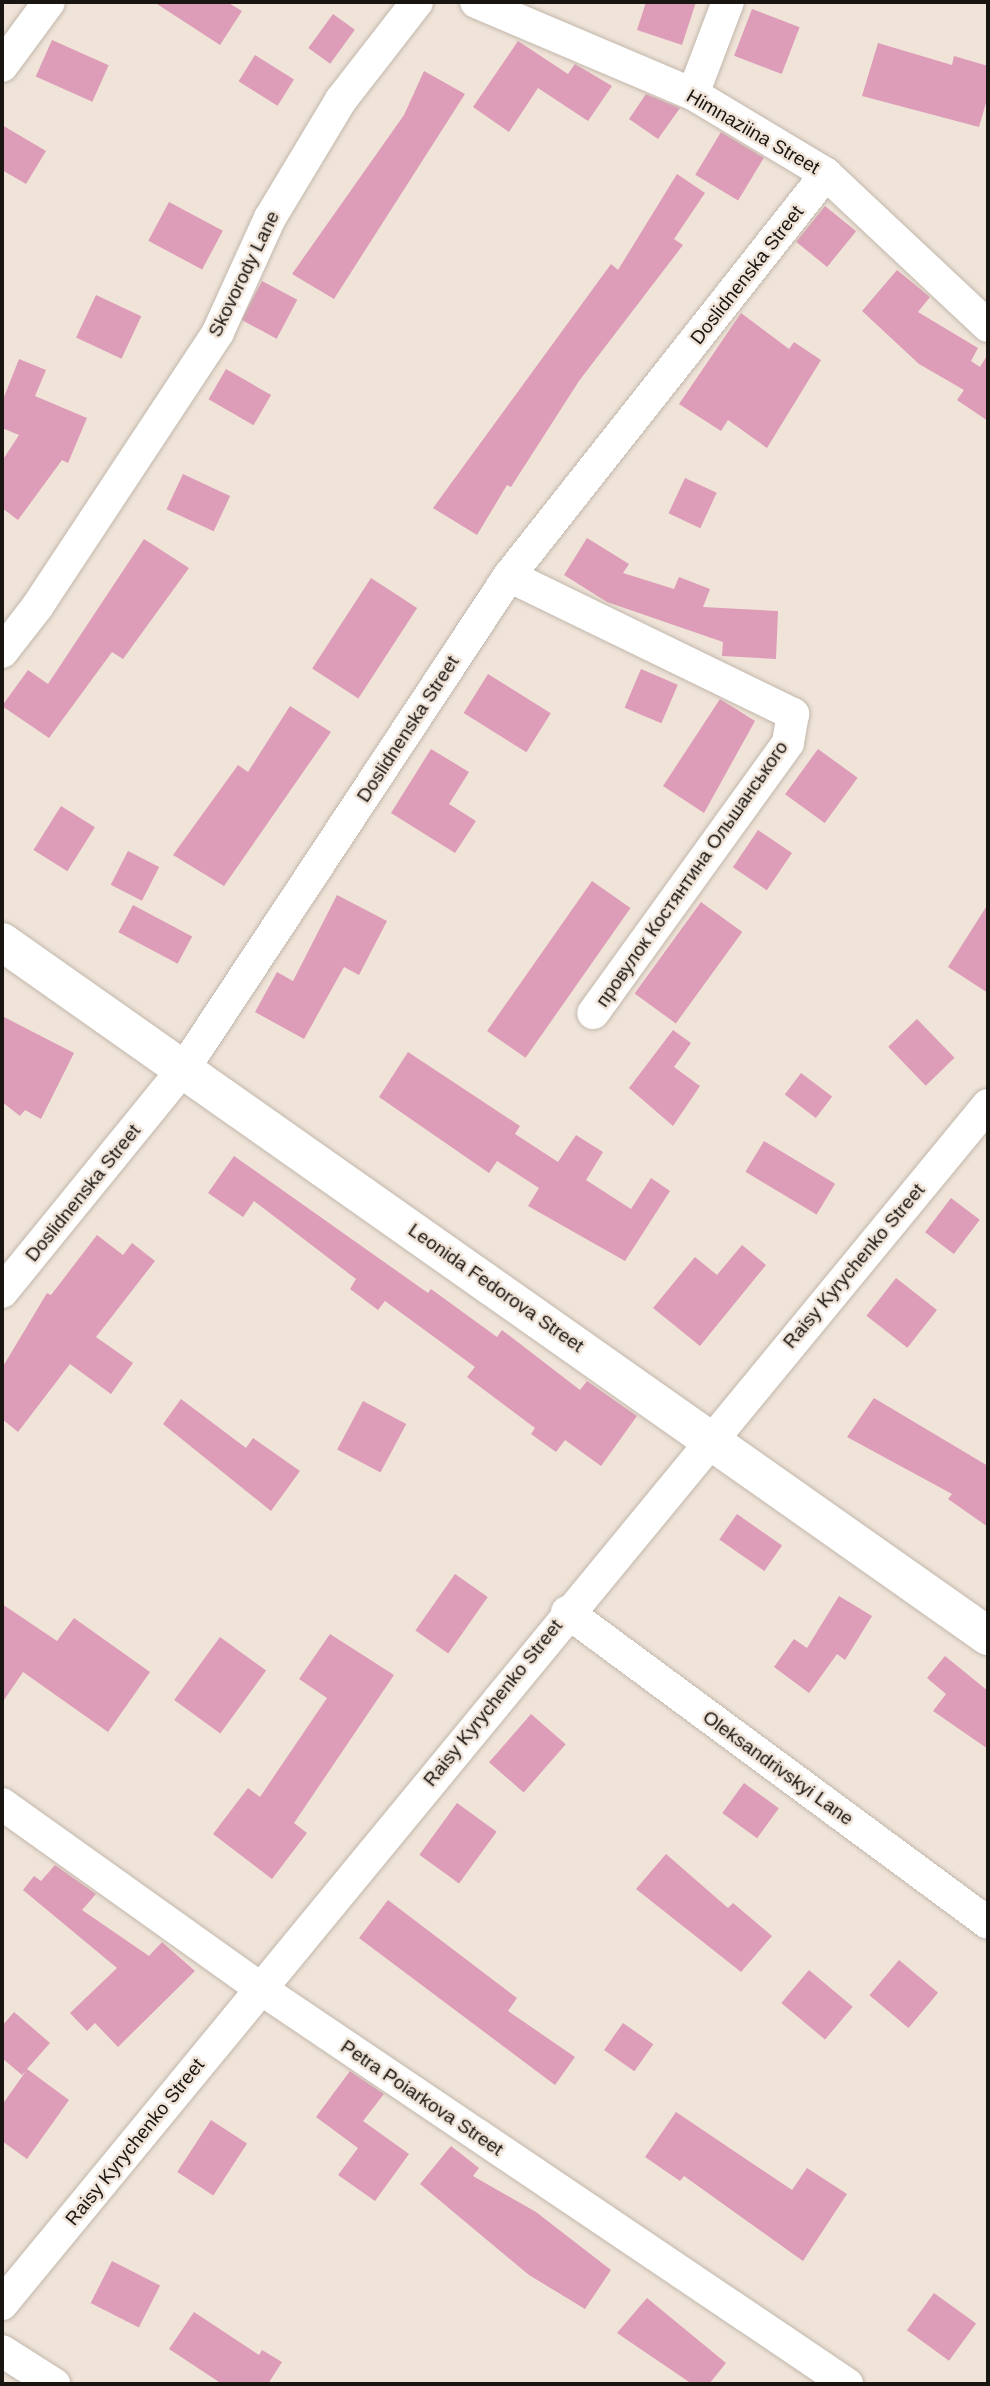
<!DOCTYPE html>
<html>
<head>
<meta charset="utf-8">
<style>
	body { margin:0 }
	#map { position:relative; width:990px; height:2386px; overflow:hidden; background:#f0e4d9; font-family:Arial,sans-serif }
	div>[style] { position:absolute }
	.building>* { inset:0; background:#dd9cb7; transform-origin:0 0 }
	.roads { filter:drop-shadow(0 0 2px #c2b7ac) drop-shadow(0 0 2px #c2b7ac) }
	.minor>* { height:32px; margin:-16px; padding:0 16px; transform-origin:16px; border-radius:16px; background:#fff }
	.tertiary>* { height:38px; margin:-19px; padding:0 19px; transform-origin:19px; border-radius:19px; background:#fff }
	span { translate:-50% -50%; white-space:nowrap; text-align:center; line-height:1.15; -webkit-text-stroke:5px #f0e4d9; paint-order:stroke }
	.street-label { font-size:19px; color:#191511 }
	.frame { position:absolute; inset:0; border:4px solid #191511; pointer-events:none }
</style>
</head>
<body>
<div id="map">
	<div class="building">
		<div style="clip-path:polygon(154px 2px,227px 2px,242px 11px,220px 45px)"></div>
		<div style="clip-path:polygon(646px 2px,696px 2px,682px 45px,637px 30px)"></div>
		<div style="left:752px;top:9px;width:51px;height:50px;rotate:21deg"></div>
		<div style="left:333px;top:14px;width:27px;height:42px;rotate:36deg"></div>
		<div style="left:52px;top:40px;width:62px;height:40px;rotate:24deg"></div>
		<div style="clip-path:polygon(518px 41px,568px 74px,575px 64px,612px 86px,588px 121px,538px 88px,509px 132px,473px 107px)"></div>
		<div style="clip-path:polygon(878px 43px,952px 65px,954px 56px,988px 66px,988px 96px,979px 127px,862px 96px)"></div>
		<div style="left:255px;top:55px;width:46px;height:31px;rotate:32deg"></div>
		<div style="clip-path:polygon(424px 71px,465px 94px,334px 299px,292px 274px,404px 115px)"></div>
		<div style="clip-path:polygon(646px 94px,680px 108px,658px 139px,629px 119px)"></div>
		<div style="clip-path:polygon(2px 125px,46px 151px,26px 184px,2px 170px)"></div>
		<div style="left:721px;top:132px;width:50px;height:50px;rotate:31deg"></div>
		<div style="clip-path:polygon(677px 174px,705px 193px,674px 239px,683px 245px,579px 381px,511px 487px,507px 485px,477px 535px,433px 508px,611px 264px,618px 270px)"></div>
		<div style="left:169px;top:202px;width:61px;height:44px;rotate:28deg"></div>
		<div style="left:825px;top:206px;width:40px;height:46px;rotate:39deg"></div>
		<div style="clip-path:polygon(897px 270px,930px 297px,918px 312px,978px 348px,971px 361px,980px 367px,988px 354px,988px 421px,957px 400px,964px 390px,919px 364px,862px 311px)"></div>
		<div style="left:262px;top:281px;width:40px;height:44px;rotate:28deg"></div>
		<div style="left:96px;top:295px;width:50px;height:47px;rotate:25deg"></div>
		<div style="clip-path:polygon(741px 313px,789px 349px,794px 342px,821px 360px,767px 448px,728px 420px,721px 431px,679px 404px)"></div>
		<div style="clip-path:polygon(19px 359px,46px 370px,35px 396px,87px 418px,68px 463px,62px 460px,18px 520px,2px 508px,2px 461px,19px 435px,2px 428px,2px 402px)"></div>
		<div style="left:226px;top:369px;width:52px;height:35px;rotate:30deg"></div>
		<div style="left:183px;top:474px;width:52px;height:39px;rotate:25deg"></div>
		<div style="left:685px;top:478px;width:35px;height:39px;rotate:25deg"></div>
		<div style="clip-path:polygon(587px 538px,629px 564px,623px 573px,674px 589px,679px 577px,710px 589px,703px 607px,778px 611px,776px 659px,722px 656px,723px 642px,607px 602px,564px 575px)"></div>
		<div style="clip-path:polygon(144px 539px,189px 568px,123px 659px,112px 652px,49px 738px,2px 706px,28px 670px,48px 684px)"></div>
		<div style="left:371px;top:578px;width:55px;height:108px;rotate:33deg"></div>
		<div style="left:641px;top:669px;width:40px;height:42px;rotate:23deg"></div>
		<div style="left:488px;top:674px;width:74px;height:46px;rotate:32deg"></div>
		<div style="clip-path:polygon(720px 699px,755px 721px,704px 813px,663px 786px)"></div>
		<div style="clip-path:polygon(290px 706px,331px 732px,224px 886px,173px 855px,238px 765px,248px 772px)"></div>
		<div style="clip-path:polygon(431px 749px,469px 772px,449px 804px,476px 821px,455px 853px,391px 813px)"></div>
		<div style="left:818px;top:749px;width:49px;height:56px;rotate:36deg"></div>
		<div style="left:61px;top:806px;width:40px;height:52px;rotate:32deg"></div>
		<div style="left:758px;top:830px;width:41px;height:45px;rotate:34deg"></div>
		<div style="left:128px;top:851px;width:35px;height:38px;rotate:27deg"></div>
		<div style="left:592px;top:881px;width:47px;height:183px;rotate:35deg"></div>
		<div style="clip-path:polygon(337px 895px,387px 921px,359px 975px,344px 967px,304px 1039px,255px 1012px,277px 972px,293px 981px)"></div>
		<div style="left:701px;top:902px;width:51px;height:113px;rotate:36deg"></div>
		<div style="clip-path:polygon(988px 904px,988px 993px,948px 967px)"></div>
		<div style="left:133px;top:905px;width:67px;height:31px;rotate:28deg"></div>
		<div style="clip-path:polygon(2px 1016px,74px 1053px,41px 1119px,25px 1110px,20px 1116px,2px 1102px)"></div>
		<div style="left:917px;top:1019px;width:54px;height:40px;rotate:46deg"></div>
		<div style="clip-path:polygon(673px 1030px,691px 1043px,674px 1067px,700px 1086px,673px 1126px,629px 1088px)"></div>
		<div style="clip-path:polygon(408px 1052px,520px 1126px,515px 1134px,558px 1162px,576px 1135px,603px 1152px,586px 1180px,631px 1209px,651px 1178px,670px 1191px,625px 1261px,528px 1206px,539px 1188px,497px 1161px,489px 1173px,379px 1097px)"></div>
		<div style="left:801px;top:1073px;width:39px;height:27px;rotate:37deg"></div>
		<div style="left:764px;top:1141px;width:83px;height:36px;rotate:31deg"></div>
		<div style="clip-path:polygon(234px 1156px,428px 1293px,431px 1289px,497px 1337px,502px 1330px,580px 1390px,587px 1381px,637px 1416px,601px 1466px,565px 1440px,556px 1452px,531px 1434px,535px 1428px,467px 1377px,475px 1367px,385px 1301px,378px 1310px,350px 1289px,356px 1279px,254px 1201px,243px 1217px,208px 1193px)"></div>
		<div style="left:951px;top:1198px;width:36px;height:43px;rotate:37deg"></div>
		<div style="clip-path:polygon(97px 1235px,123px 1255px,132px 1243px,155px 1261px,96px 1337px,133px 1363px,111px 1394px,70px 1364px,18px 1432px,2px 1419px,2px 1368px,47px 1293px,51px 1295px)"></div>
		<div style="clip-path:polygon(742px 1245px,766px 1265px,700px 1346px,653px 1308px,695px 1257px,717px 1275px)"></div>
		<div style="left:896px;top:1278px;width:52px;height:48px;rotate:38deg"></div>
		<div style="clip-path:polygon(874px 1398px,988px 1466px,988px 1527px,948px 1499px,952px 1494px,847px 1437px)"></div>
		<div style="clip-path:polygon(181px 1399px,246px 1448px,253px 1438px,300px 1471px,271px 1511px,163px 1424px)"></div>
		<div style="left:363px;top:1401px;width:49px;height:55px;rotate:28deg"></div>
		<div style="left:737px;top:1514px;width:55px;height:31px;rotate:35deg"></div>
		<div style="left:455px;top:1574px;width:40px;height:69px;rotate:35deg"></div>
		<div style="clip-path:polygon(839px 1596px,872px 1616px,845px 1660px,837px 1654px,809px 1693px,774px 1667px,794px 1639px,807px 1648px)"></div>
		<div style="clip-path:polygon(2px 1604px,57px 1641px,74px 1618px,150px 1672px,108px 1732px,23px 1672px,2px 1703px)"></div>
		<div style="clip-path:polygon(330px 1634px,394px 1675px,294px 1823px,307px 1833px,272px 1879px,213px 1834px,248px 1788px,260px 1797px,327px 1698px,299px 1679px)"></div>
		<div style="left:220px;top:1637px;width:57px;height:78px;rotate:36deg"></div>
		<div style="clip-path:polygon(945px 1656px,988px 1691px,988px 1749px,933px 1711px,946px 1694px,927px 1678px)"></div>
		<div style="left:531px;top:1714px;width:46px;height:64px;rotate:41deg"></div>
		<div style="left:744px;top:1783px;width:43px;height:37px;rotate:36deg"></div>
		<div style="left:457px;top:1803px;width:49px;height:64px;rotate:36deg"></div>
		<div style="clip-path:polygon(666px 1854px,728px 1908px,733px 1903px,772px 1936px,741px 1972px,636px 1889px)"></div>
		<div style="clip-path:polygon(55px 1865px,96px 1894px,82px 1910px,149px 1956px,162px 1942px,195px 1971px,118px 2047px,95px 2023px,87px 2031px,70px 2013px,117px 1968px,23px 1890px,34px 1876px,41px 1881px)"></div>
		<div style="clip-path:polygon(388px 1900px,517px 1998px,508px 2011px,575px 2057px,555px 2085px,359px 1938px)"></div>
		<div style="left:899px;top:1960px;width:51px;height:46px;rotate:40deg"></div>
		<div style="left:809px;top:1970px;width:57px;height:43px;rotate:40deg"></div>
		<div style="clip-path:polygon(14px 2012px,50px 2043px,27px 2069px,69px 2100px,27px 2159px,2px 2141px,2px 2105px,26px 2071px,22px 2075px,2px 2058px,2px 2026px)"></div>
		<div style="left:623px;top:2023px;width:37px;height:33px;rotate:35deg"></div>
		<div style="clip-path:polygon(350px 2071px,384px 2094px,363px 2121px,409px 2154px,375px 2201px,338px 2175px,358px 2148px,316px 2117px)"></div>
		<div style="clip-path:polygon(676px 2112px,792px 2190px,807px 2168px,847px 2194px,803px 2261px,684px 2176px,680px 2181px,645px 2157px)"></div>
		<div style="left:211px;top:2120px;width:43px;height:62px;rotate:33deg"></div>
		<div style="clip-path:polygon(451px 2146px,479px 2168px,473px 2176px,536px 2212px,611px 2270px,585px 2309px,529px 2275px,420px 2184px)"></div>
		<div style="left:112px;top:2261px;width:54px;height:47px;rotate:27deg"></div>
		<div style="left:934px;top:2293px;width:52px;height:46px;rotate:36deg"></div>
		<div style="clip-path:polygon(647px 2298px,726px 2363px,709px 2384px,692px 2384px,617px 2333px)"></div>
		<div style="clip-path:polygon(194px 2312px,259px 2355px,262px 2350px,282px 2362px,268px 2384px,222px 2384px,169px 2349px)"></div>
	</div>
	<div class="roads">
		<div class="minor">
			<div style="left:476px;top:2px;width:236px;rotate:23deg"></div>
			<div style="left:693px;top:94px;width:155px;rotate:31deg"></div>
			<div style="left:826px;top:174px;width:222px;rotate:43.2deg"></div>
			<div style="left:2px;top:66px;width:79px;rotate:-53.7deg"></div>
			<div style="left:693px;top:94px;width:98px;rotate:-69.2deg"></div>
			<div style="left:509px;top:576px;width:316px;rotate:25.9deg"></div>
			<div style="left:793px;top:714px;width:29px;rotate:100deg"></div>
			<div style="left:788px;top:743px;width:333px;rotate:125.8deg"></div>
			<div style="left:2px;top:652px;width:57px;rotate:-52.1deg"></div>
			<div style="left:37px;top:607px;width:329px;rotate:-56.6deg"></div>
			<div style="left:218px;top:332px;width:125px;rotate:-65.5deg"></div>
			<div style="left:270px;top:218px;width:138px;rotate:-59deg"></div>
			<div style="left:341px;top:100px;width:124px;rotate:-52.2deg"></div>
			<div style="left:2px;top:1292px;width:290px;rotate:-50.9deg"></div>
			<div style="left:185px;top:1067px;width:588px;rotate:-56.58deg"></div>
			<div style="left:509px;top:576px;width:512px;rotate:-51.74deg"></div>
			<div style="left:567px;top:1612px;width:523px;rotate:36.45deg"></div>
			<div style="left:2px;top:1804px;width:318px;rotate:35.5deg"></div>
			<div style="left:261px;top:1989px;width:707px;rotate:33.98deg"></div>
			<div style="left:2px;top:2304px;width:1552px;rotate:-50.57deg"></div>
			<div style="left:2px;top:2351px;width:62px;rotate:32.4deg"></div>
		</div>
		<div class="tertiary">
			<div style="left:2px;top:942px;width:1206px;rotate:35.14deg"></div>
		</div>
	</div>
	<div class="street-label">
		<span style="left:753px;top:132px;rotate:30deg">Himnaziina Street</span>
		<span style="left:244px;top:274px;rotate:-64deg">Skovorody Lane</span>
		<span style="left:747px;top:275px;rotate:-52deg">Doslidnenska Street</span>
		<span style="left:408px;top:729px;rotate:-57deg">Doslidnenska Street</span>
		<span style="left:692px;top:874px;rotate:-55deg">провулок Костянтина Ольшанського</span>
		<span style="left:83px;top:1193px;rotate:-51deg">Doslidnenska Street</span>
		<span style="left:854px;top:1266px;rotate:-50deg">Raisy Kyrychenko Street</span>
		<span style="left:496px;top:1288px;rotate:35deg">Leonida Fedorova Street</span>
		<span style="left:493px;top:1703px;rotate:-51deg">Raisy Kyrychenko Street</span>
		<span style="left:778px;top:1768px;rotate:36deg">Oleksandrivskyi Lane</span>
		<span style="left:422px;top:2098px;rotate:34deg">Petra Poiarkova Street</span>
		<span style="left:135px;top:2142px;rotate:-51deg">Raisy Kyrychenko Street</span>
	</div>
	<div class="frame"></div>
</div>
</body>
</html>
